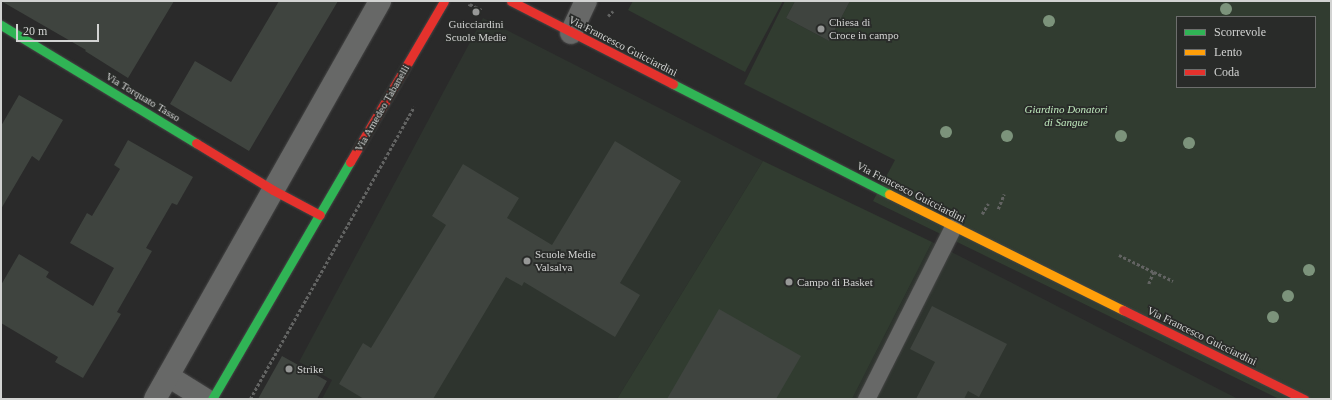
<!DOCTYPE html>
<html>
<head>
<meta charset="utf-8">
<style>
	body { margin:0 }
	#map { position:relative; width:1332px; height:400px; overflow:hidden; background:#2a2a2a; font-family:Georgia,serif }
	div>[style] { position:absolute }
	.built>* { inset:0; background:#2e342e }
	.green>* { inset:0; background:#313c30 }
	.building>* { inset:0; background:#3f443f }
	.path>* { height:2.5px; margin-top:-1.25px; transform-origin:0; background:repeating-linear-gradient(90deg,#626362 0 3px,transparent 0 5px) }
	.roads { filter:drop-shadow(0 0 1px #454545) drop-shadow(0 0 1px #454545) }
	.lane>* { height:17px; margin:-8.5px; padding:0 8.5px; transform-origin:8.5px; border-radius:8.5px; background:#676867 }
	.street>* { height:22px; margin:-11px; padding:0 11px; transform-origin:11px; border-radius:11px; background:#676867 }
	.fast>* { height:9px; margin:-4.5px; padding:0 4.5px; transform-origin:4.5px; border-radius:4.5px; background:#30b455 }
	.slow>* { height:9px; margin:-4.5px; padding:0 4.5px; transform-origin:4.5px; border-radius:4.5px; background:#ff9f0a }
	.jam>* { height:9px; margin:-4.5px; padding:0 4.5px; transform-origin:4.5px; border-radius:4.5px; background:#e5322d }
	.trees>* { width:12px; height:12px; margin:-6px; border-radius:50%; background:#7c937b }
	.dots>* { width:11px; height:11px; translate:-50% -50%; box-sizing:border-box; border:2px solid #292b29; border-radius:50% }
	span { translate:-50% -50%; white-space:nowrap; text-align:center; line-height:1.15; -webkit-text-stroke:3.5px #292b29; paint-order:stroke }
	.poi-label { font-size:11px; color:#d2d3d2 }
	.left { translate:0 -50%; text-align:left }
	.street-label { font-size:11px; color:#d2d3d2 }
	.park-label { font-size:11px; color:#bfe9bd; font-style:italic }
	.frame { position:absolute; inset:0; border:2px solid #d2d3d2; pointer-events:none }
	.legend { position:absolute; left:1176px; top:16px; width:140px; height:72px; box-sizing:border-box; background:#292b29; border:1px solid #6d6e6d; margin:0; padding:5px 7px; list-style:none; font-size:12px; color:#d2d3d2 }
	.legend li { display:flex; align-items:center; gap:8px; height:20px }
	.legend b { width:20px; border:1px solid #6d6e6d }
	.scale { position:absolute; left:16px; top:24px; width:83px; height:18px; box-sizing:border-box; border:2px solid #d2d3d2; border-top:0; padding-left:5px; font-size:12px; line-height:14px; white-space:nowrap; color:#d2d3d2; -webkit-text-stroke:3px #292b29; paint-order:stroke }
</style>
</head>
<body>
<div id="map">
	<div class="built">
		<div style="clip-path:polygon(483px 18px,763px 161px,617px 399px,322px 399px,332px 380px,299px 362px)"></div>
		<div style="clip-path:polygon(932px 242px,1238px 399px,852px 399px)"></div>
	</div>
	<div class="green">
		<div style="clip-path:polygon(633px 1px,783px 1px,745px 72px,628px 10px)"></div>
		<div style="clip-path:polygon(evenodd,785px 1px,795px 1px,786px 18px,829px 41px,850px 1px,1331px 1px,1331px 399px,1279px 399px,873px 201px,895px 160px,744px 84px,785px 1px,1177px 17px,1315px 17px,1315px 87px,1177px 87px,1177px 17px)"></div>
		<div style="clip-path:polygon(763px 161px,932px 242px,852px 399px,617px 399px)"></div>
	</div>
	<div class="building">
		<div style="clip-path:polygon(1px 1px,174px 1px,128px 78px,85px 51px,86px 50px)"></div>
		<div style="clip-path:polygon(279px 1px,338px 1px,249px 151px,170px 104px,195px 61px,231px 82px)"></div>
		<div style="clip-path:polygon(795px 1px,850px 1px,829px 41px,786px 18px)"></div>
		<div style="clip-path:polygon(19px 95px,63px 120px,39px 161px,32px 156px,1px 209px,1px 126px)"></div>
		<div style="clip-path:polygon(128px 140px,193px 177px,177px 205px,172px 203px,146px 248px,152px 251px,117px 312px,121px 314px,83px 378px,55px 362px,58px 357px,1px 323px,1px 285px,19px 254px,49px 272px,46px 277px,93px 306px,114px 268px,70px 243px,87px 213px,92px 216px,120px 169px,114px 165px)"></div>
		<div style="clip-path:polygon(615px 141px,681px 181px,620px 283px,640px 295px,615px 337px,524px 282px,522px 286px,506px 277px,433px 399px,364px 399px,339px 384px,363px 343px,371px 348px,446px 225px,432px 216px,463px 164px,519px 198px,507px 218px,552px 245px)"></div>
		<div style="clip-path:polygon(932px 306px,1007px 344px,979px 397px,968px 391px,964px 399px,916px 399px,935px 362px,910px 349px)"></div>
		<div style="clip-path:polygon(719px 309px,801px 356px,776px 399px,667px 399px)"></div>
		<div style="clip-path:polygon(282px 356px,327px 381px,317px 399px,258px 399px)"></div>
	</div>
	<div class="path">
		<div style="left:469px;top:6px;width:2px;rotate:-63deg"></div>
		<div style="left:470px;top:4px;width:13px;rotate:27deg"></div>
		<div style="left:608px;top:16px;width:7px;rotate:-45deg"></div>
		<div style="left:998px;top:209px;width:16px;rotate:-68deg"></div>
		<div style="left:982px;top:214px;width:12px;rotate:-59deg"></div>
		<div style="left:1119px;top:255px;width:39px;rotate:26deg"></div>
		<div style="left:1154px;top:272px;width:13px;rotate:113deg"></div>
		<div style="left:1154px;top:272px;width:21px;rotate:25deg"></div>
		<div style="left:250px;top:399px;width:335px;rotate:-60.7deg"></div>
	</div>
	<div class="roads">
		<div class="lane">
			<div style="left:866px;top:399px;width:193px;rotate:-63.2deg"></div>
		</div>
		<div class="street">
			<div style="left:571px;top:33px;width:35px;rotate:-65deg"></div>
			<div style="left:168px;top:376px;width:44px;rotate:31.9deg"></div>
			<div style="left:155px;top:399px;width:457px;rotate:-60.5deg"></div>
		</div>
		<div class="fast">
			<div style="left:1px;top:25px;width:228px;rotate:31.2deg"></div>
			<div style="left:673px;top:84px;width:242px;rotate:27deg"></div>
			<div style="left:212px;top:399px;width:274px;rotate:-59.8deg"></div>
		</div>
		<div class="slow">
			<div style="left:889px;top:194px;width:261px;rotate:26.4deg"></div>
		</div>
		<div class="jam">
			<div style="left:511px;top:1px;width:182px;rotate:27.1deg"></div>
			<div style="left:196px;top:143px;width:90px;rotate:31.4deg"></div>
			<div style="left:273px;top:190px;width:53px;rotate:28deg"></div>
			<div style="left:350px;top:162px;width:186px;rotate:-59.7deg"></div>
			<div style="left:1123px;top:310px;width:202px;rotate:26.2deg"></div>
		</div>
	</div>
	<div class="trees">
		<div style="left:1226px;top:9px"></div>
		<div style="left:1049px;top:21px"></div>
		<div style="left:946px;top:132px"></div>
		<div style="left:1007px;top:136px"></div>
		<div style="left:1121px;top:136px"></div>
		<div style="left:1189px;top:143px"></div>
		<div style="left:1309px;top:270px"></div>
		<div style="left:1288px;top:296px"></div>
		<div style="left:1273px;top:317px"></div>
	</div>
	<div class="dots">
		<div style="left:476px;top:12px;background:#979897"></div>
		<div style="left:821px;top:29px;background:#979897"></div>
		<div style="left:527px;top:261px;background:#979897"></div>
		<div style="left:789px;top:282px;background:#979897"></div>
		<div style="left:289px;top:369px;background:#979897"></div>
	</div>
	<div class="poi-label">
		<span class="left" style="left:829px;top:29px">Chiesa di<br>Croce in campo</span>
		<span style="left:476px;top:31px">Guicciardini<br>Scuole Medie</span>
		<span class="left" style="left:535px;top:261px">Scuole Medie<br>Valsalva</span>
		<span class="left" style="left:797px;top:282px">Campo di Basket</span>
		<span class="left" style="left:297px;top:369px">Strike</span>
	</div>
	<div class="street-label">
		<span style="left:623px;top:46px;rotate:27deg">Via Francesco Guicciardini</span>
		<span style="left:143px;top:97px;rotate:31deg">Via Torquato Tasso</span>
		<span style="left:382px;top:108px;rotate:-60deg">Via Amedeo Tabanelli</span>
		<span style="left:911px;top:192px;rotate:27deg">Via Francesco Guicciardini</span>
		<span style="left:1202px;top:336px;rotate:26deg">Via Francesco Guicciardini</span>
	</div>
	<div class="park-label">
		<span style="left:1066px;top:116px">Giardino Donatori<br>di Sangue</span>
	</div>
	<div class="frame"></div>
	<ul class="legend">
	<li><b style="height:5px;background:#30b455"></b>Scorrevole</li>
	<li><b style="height:5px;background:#ff9f0a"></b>Lento</li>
	<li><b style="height:5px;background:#e5322d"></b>Coda</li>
	</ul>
	<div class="scale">20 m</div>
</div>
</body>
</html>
